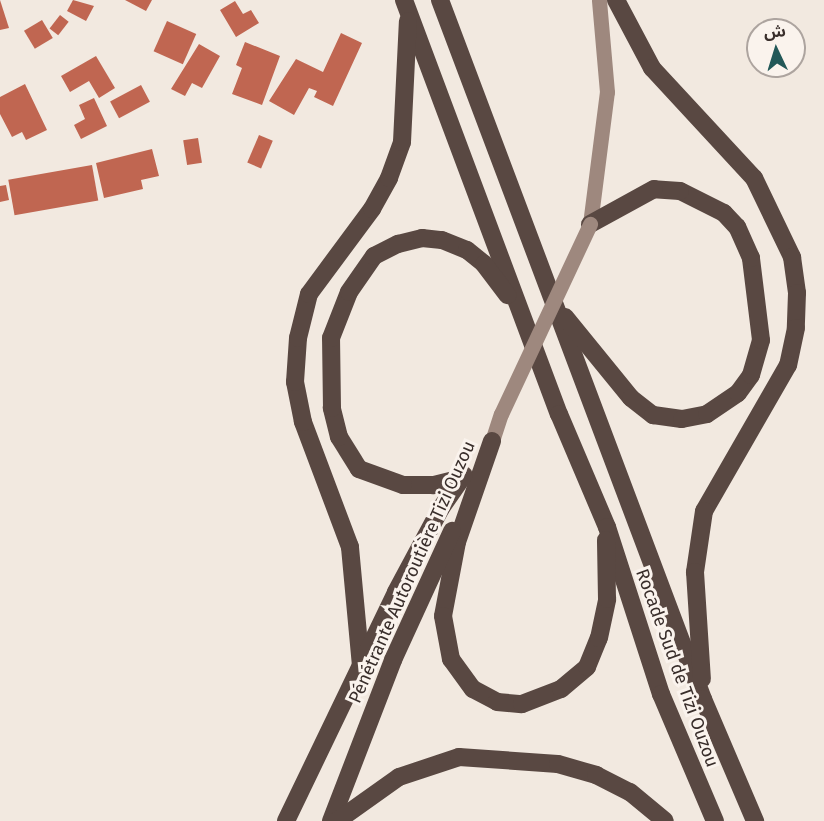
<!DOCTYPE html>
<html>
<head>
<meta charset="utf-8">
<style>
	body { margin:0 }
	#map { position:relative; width:824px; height:821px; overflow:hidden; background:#f2e9e0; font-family:"Fira Sans","Noto Sans Arabic",sans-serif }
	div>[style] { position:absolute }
	.building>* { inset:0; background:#c06651; transform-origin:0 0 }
	.secondary>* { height:15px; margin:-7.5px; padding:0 7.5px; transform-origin:7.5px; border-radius:7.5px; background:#9e887e }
	.motorway>* { height:18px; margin:-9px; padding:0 9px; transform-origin:9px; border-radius:9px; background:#594842 }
	.secondary-bridge>* { height:15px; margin:-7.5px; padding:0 7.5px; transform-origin:7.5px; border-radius:7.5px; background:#9e887e }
	span { translate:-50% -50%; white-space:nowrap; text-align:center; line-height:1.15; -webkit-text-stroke:6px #faf3ed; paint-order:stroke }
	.street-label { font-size:18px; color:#392e2b }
	.north { position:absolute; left:746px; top:18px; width:60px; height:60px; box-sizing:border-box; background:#faf3ed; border:2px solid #ada49f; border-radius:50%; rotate:356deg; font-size:16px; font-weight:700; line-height:24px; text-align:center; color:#392e2b }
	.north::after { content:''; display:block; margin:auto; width:21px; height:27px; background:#225858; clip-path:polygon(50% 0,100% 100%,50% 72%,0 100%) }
</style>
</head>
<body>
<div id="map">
	<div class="building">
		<div style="clip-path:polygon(0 0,9px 28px,0 30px)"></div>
		<div style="clip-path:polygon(73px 0,94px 6px,86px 21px,67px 11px)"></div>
		<div style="clip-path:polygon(125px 0,152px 0,146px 11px)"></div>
		<div style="clip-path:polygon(235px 1px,243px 14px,251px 10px,259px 23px,236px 37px,220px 10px)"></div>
		<div style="left:60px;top:15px;width:11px;height:17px;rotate:38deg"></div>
		<div style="left:42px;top:20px;width:21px;height:21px;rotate:59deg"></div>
		<div style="left:167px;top:21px;width:32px;height:33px;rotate:24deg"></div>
		<div style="clip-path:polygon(341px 33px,362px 43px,333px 106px,314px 97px,317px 91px,309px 88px,294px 115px,269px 101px,296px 59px,323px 72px)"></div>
		<div style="clip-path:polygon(245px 42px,280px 56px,262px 105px,232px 94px,242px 68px,236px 65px)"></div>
		<div style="clip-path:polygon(199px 44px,220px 56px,202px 88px,192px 83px,185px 96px,171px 89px)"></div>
		<div style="clip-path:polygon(96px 56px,115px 88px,99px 98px,89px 81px,70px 92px,61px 76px)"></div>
		<div style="clip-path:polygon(25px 84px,47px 130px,26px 140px,22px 132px,12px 137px,0 114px,0 97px)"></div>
		<div style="left:141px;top:85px;width:19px;height:35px;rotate:62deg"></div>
		<div style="clip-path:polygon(94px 98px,107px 126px,81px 139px,74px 125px,85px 119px,79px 105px)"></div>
		<div style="left:259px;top:135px;width:15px;height:30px;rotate:23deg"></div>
		<div style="left:198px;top:138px;width:25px;height:15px;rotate:81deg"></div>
		<div style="clip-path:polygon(152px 149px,159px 176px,141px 180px,143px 189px,104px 198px,96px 163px)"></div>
		<div style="left:92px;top:165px;width:36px;height:85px;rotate:80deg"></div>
		<div style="clip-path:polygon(6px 185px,9px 200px,0 202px,0 186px)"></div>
	</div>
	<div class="secondary">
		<div style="left:590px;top:224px;width:133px;rotate:-82.7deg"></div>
		<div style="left:607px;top:92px;width:92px;rotate:-95deg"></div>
		<div style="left:492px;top:441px;width:28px;rotate:-72deg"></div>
	</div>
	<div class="motorway">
		<div style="left:404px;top:0;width:442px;rotate:69.5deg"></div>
		<div style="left:559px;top:414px;width:123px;rotate:67deg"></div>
		<div style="left:607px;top:527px;width:176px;rotate:72.1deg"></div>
		<div style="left:661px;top:694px;width:138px;rotate:67deg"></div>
		<div style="left:440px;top:0;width:747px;rotate:69.38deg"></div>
		<div style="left:703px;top:699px;width:133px;rotate:66.9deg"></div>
		<div style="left:616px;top:0;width:77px;rotate:62.1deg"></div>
		<div style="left:652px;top:68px;width:150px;rotate:47.2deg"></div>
		<div style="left:754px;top:178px;width:88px;rotate:64.3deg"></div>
		<div style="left:792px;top:257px;width:36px;rotate:82deg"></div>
		<div style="left:797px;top:293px;width:35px;rotate:92deg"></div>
		<div style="left:796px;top:328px;width:38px;rotate:102deg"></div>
		<div style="left:788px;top:365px;width:168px;rotate:119.9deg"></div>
		<div style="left:704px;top:511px;width:62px;rotate:98.4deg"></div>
		<div style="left:695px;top:572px;width:107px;rotate:86.3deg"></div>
		<div style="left:565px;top:317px;width:104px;rotate:50.8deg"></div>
		<div style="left:631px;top:398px;width:28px;rotate:38deg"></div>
		<div style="left:653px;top:415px;width:29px;rotate:8deg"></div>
		<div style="left:682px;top:419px;width:25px;rotate:-11deg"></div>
		<div style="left:707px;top:414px;width:37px;rotate:-34deg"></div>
		<div style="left:738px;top:393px;width:22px;rotate:-54deg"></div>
		<div style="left:751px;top:375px;width:36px;rotate:-74deg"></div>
		<div style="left:761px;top:340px;width:83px;rotate:-97deg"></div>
		<div style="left:751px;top:258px;width:34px;rotate:-114deg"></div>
		<div style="left:737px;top:227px;width:19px;rotate:-133deg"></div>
		<div style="left:724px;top:213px;width:49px;rotate:-153.4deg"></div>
		<div style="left:680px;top:191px;width:26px;rotate:-176deg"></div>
		<div style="left:654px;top:189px;width:73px;rotate:151.3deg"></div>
		<div style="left:492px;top:441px;width:107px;rotate:109.1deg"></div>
		<div style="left:457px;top:542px;width:75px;rotate:100.7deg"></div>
		<div style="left:443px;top:616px;width:44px;rotate:79.5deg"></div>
		<div style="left:451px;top:659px;width:37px;rotate:54deg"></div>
		<div style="left:473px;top:689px;width:27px;rotate:28deg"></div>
		<div style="left:497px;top:702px;width:25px;rotate:5deg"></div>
		<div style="left:522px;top:704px;width:42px;rotate:-21deg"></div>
		<div style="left:561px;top:689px;width:34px;rotate:-40deg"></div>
		<div style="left:587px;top:667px;width:31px;rotate:-68deg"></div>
		<div style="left:599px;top:638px;width:40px;rotate:-78deg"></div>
		<div style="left:607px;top:599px;width:59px;rotate:-91deg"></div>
		<div style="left:462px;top:478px;width:30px;rotate:166deg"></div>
		<div style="left:433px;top:485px;width:30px;rotate:180deg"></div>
		<div style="left:403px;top:485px;width:47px;rotate:-160deg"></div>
		<div style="left:359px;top:469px;width:38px;rotate:-122deg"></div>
		<div style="left:339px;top:437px;width:30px;rotate:-104deg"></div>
		<div style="left:332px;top:408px;width:70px;rotate:-90.8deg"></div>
		<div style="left:331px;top:338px;width:49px;rotate:-68.6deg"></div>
		<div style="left:349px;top:292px;width:44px;rotate:-55.2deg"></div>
		<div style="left:374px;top:256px;width:27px;rotate:-27deg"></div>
		<div style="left:398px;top:244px;width:25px;rotate:-14deg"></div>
		<div style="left:422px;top:238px;width:20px;rotate:6deg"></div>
		<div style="left:442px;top:240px;width:27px;rotate:22deg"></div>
		<div style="left:467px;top:250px;width:22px;rotate:39deg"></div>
		<div style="left:484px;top:264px;width:39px;rotate:53deg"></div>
		<div style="left:361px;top:666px;width:120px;rotate:-95.3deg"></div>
		<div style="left:350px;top:547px;width:134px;rotate:-110.6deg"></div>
		<div style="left:303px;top:422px;width:41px;rotate:-101.3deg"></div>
		<div style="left:295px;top:382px;width:44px;rotate:-86.1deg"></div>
		<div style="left:298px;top:338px;width:45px;rotate:-76deg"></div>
		<div style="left:309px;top:294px;width:106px;rotate:-53.5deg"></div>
		<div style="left:372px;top:209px;width:35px;rotate:-61deg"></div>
		<div style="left:389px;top:178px;width:38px;rotate:-70deg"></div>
		<div style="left:402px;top:142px;width:121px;rotate:-87.2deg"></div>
		<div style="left:286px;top:821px;width:254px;rotate:-64.3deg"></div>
		<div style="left:396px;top:592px;width:95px;rotate:-61.8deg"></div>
		<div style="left:441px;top:508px;width:40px;rotate:-55.1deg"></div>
		<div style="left:331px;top:821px;width:173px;rotate:-68.9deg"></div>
		<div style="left:393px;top:660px;width:142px;rotate:-65.4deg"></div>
		<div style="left:337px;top:821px;width:76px;rotate:-35.4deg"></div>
		<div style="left:399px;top:777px;width:63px;rotate:-18.4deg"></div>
		<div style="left:459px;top:757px;width:99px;rotate:4deg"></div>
		<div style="left:558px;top:764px;width:40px;rotate:16deg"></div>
		<div style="left:596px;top:775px;width:38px;rotate:27deg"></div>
		<div style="left:630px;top:792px;width:45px;rotate:39.6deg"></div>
	</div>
	<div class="secondary-bridge">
		<div style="left:501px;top:414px;width:210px;rotate:-64.9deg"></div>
	</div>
	<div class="street-label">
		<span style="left:412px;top:572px;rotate:-66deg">Pénétrante Autoroutière Tizi Ouzou</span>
		<span style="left:677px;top:668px;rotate:70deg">Rocade Sud de Tizi Ouzou</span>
	</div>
	<div class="north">ش</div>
</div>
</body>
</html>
